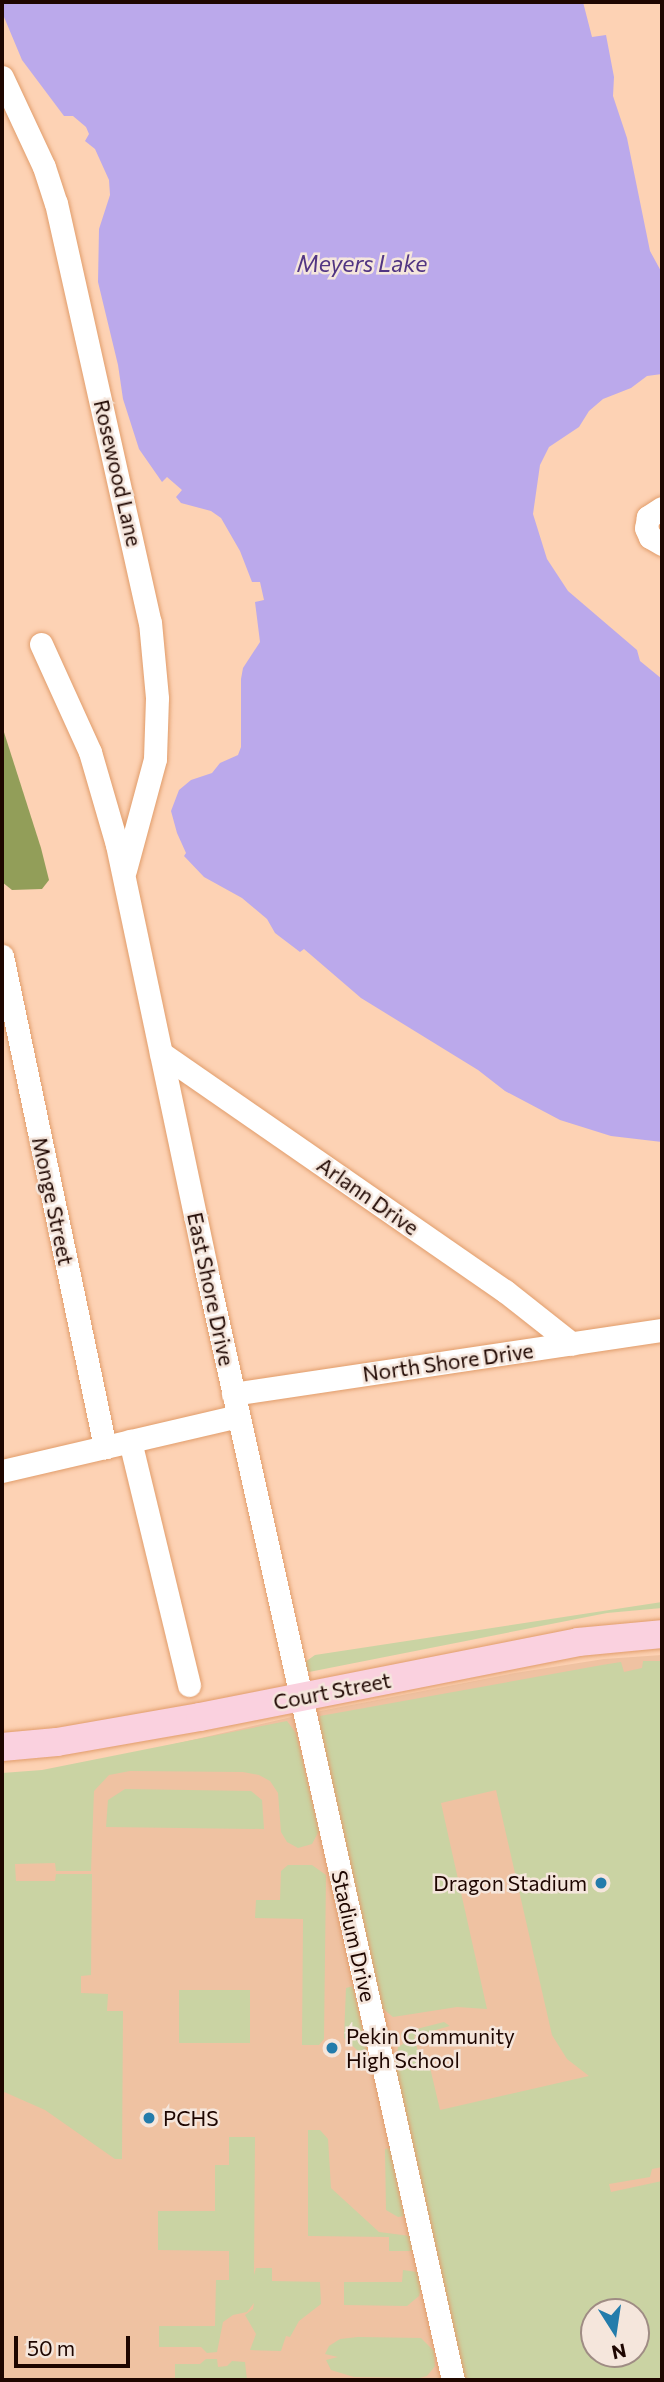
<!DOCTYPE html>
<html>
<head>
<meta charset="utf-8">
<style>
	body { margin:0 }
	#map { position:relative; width:664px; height:2382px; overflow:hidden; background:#fdd2b4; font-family:Commissioner,sans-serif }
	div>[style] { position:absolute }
	.built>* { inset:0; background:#efc2a2 }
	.green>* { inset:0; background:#cad3a3; transform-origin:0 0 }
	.forest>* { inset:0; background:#929e59 }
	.water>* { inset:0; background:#bba9eb }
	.roads { filter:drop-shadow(0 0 2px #e19d6b) drop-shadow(0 0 2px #e19d6b) }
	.minor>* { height:23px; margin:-11.5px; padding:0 11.5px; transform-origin:11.5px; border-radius:11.5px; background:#fff }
	.major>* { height:28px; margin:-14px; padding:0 14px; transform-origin:14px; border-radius:14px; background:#fad1df }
	.dots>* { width:19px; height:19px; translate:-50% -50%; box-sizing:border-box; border:4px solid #f5e6dc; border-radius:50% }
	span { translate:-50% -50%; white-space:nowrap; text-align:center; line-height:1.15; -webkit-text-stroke:5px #f5e6dc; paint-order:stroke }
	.street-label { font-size:21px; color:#1e0600 }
	.poi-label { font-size:21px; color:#1e0600 }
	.right { translate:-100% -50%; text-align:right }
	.left { translate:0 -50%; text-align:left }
	.water-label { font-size:23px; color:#513582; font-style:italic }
	.frame { position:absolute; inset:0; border:4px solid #1e0600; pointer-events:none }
	.north { position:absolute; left:580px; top:2298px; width:70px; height:70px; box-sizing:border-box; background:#f5e6dc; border:2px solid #9f8c84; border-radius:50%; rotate:168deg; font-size:19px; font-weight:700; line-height:28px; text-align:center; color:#1e0600 }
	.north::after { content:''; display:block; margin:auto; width:24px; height:32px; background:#247cab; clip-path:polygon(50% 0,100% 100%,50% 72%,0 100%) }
	.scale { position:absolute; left:14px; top:2336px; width:116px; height:32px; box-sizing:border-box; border:4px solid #1e0600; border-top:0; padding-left:9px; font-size:21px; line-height:24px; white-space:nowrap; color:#1e0600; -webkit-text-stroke:5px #f5e6dc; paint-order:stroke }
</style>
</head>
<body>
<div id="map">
	<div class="built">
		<div style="clip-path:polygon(evenodd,662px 1655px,662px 2380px,2px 2380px,2px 1784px,300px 1715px,515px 1673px,604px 1659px,662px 1655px,594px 2312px,636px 2312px,636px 2354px,594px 2354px,594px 2312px)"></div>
	</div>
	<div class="green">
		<div style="clip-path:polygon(662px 1602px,662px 1608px,607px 1613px,309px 1672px,306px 1670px,305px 1662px,315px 1655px)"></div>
		<div style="clip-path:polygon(evenodd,643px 1661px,662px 1661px,662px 2167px,652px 2169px,650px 2177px,609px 2184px,611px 2192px,662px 2181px,662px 2380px,465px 2380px,392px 2055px,397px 2054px,398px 2047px,403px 2044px,401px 2033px,444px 2022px,450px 2026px,414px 2036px,418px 2052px,428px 2059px,440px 2110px,589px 2076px,567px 2059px,552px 2035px,496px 1790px,441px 1803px,487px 2009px,457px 2007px,393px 2017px,381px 2007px,319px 1724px,320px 1716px,602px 1665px,621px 1662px,624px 1672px,642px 1668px,643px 1661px,594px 2312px,636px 2312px,636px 2354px,594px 2354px,594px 2312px)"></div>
		<div style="clip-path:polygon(287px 1721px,296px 1733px,319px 1831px,312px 1844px,298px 1848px,287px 1842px,281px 1832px,278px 1793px,270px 1781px,259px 1775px,243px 1772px,130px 1771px,109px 1775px,94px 1791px,91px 1871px,56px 1871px,55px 1863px,15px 1864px,16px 1881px,55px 1881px,56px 1874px,92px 1874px,91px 1975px,81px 1976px,81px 1993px,108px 1994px,107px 2011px,123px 2011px,122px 2159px,115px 2159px,45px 2110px,2px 2091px,2px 1773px,42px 1770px)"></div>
		<div style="clip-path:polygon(125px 1789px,251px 1791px,262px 1800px,264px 1829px,106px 1827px,108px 1800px)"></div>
		<div style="clip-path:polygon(288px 1865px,312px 1865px,326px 1875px,324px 2039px,319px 2045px,302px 2045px,303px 1919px,255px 1918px,256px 1900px,280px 1900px,281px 1871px)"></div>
		<div style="clip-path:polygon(353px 1986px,369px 2059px,368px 2060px,344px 2038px,346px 1988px)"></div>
		<div style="left:179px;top:1990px;width:71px;height:53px"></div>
		<div style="clip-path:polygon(308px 2130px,320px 2130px,328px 2139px,331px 2188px,379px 2232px,410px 2236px,412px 2251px,389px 2251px,389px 2237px,308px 2236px)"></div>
		<div style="clip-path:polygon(229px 2137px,255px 2137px,254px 2275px,256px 2268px,272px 2268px,272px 2281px,320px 2282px,321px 2304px,299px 2321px,290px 2337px,286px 2336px,281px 2351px,250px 2350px,256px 2334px,245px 2315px,253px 2309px,254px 2303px,247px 2312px,233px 2315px,223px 2322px,217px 2352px,207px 2353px,201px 2347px,159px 2347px,159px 2326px,215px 2326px,216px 2280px,229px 2280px,229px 2251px,158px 2250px,158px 2211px,215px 2211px,215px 2165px,229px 2165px)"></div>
		<div style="clip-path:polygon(390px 2148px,404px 2216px,398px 2217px,386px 2210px,385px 2149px)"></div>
		<div style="clip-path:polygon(403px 2270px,417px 2272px,421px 2289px,419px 2296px,407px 2306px,344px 2305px,344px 2282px,402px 2282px)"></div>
		<div style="clip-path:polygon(358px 2337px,421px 2338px,434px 2351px,435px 2366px,427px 2376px,419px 2378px,354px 2377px,331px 2370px,326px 2360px,338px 2357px,325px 2354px,329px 2346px,340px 2339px)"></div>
		<div style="clip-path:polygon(206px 2359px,217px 2359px,218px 2367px,227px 2366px,232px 2361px,245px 2362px,247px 2380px,175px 2380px,175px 2364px,200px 2364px)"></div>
	</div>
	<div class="forest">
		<div style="clip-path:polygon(2px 726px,41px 848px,49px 880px,42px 889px,12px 890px,2px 882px)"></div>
	</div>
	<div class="water">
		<div style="clip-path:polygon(2px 2px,583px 2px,592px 37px,606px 35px,614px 77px,613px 96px,627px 138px,650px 251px,662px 273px,662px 374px,647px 376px,631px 388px,603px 399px,589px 411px,579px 427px,549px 447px,540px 465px,533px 514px,547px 559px,568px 591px,637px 650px,640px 661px,662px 679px,662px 1142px,611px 1136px,560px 1120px,505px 1091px,478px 1070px,361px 998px,304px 949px,300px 952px,275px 933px,267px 919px,242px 898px,204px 877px,184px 856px,186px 853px,177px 833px,171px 811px,179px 790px,191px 780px,212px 773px,220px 763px,238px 755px,241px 747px,241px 679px,243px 668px,260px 642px,255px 602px,264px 600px,260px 582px,252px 582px,240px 551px,221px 518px,211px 511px,181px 503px,176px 497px,182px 490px,167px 477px,162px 482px,139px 449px,123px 399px,118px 365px,98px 282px,99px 229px,110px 195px,109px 180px,95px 149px,85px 141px,89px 134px,86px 127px,73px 116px,64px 116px,22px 60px,4px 17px)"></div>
	</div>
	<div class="roads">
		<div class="minor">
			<div style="left:2px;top:77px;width:99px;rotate:65deg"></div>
			<div style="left:44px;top:167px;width:38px;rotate:72deg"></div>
			<div style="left:56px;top:203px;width:429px;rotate:77.4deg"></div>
			<div style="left:150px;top:622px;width:76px;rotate:84.7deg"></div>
			<div style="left:157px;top:698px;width:61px;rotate:91.9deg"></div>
			<div style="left:155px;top:759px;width:115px;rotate:105.1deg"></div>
			<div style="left:662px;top:508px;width:17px;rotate:147deg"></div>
			<div style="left:648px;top:517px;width:11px;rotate:100deg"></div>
			<div style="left:646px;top:528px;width:10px;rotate:66deg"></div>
			<div style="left:650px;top:537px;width:14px;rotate:30deg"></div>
			<div style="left:41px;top:644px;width:119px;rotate:65.6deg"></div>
			<div style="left:90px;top:752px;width:97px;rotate:73.8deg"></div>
			<div style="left:117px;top:845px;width:433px;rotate:78.1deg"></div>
			<div style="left:206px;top:1269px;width:1138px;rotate:77.47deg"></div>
			<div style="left:2px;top:956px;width:502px;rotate:78.15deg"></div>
			<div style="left:161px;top:1053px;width:418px;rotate:34.7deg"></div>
			<div style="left:505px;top:1291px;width:85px;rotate:38.3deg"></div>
			<div style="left:233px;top:1394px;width:434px;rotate:-8.5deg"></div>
			<div style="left:130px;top:1441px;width:251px;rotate:76.4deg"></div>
			<div style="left:2px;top:1471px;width:242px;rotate:-13.1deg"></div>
		</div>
		<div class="major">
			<div style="left:2px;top:1747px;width:55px;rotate:-5.2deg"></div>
			<div style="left:57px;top:1742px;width:145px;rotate:-9.9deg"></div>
			<div style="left:200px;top:1717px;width:385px;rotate:-11.2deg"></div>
			<div style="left:578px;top:1642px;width:84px;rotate:-5.4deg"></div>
		</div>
	</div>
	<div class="dots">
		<div style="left:601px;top:1883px;background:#247cab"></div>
		<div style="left:332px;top:2048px;background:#247cab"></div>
		<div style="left:149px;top:2118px;background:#247cab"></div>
	</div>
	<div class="street-label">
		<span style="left:118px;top:473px;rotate:77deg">Rosewood Lane</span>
		<span style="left:368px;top:1196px;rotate:35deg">Arlann Drive</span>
		<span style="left:53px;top:1201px;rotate:78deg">Monge Street</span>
		<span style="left:211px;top:1289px;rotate:78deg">East Shore Drive</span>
		<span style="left:448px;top:1362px;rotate:-8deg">North Shore Drive</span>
		<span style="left:332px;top:1691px;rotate:-11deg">Court Street</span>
		<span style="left:354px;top:1936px;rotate:77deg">Stadium Drive</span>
	</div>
	<div class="poi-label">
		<span class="right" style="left:587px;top:1883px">Dragon Stadium</span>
		<span class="left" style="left:346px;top:2048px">Pekin Community<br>High School</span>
		<span class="left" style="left:163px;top:2118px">PCHS</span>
	</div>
	<div class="water-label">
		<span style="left:362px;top:263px">Meyers Lake</span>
	</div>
	<div class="frame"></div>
	<div class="north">N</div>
	<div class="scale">50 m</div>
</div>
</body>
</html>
